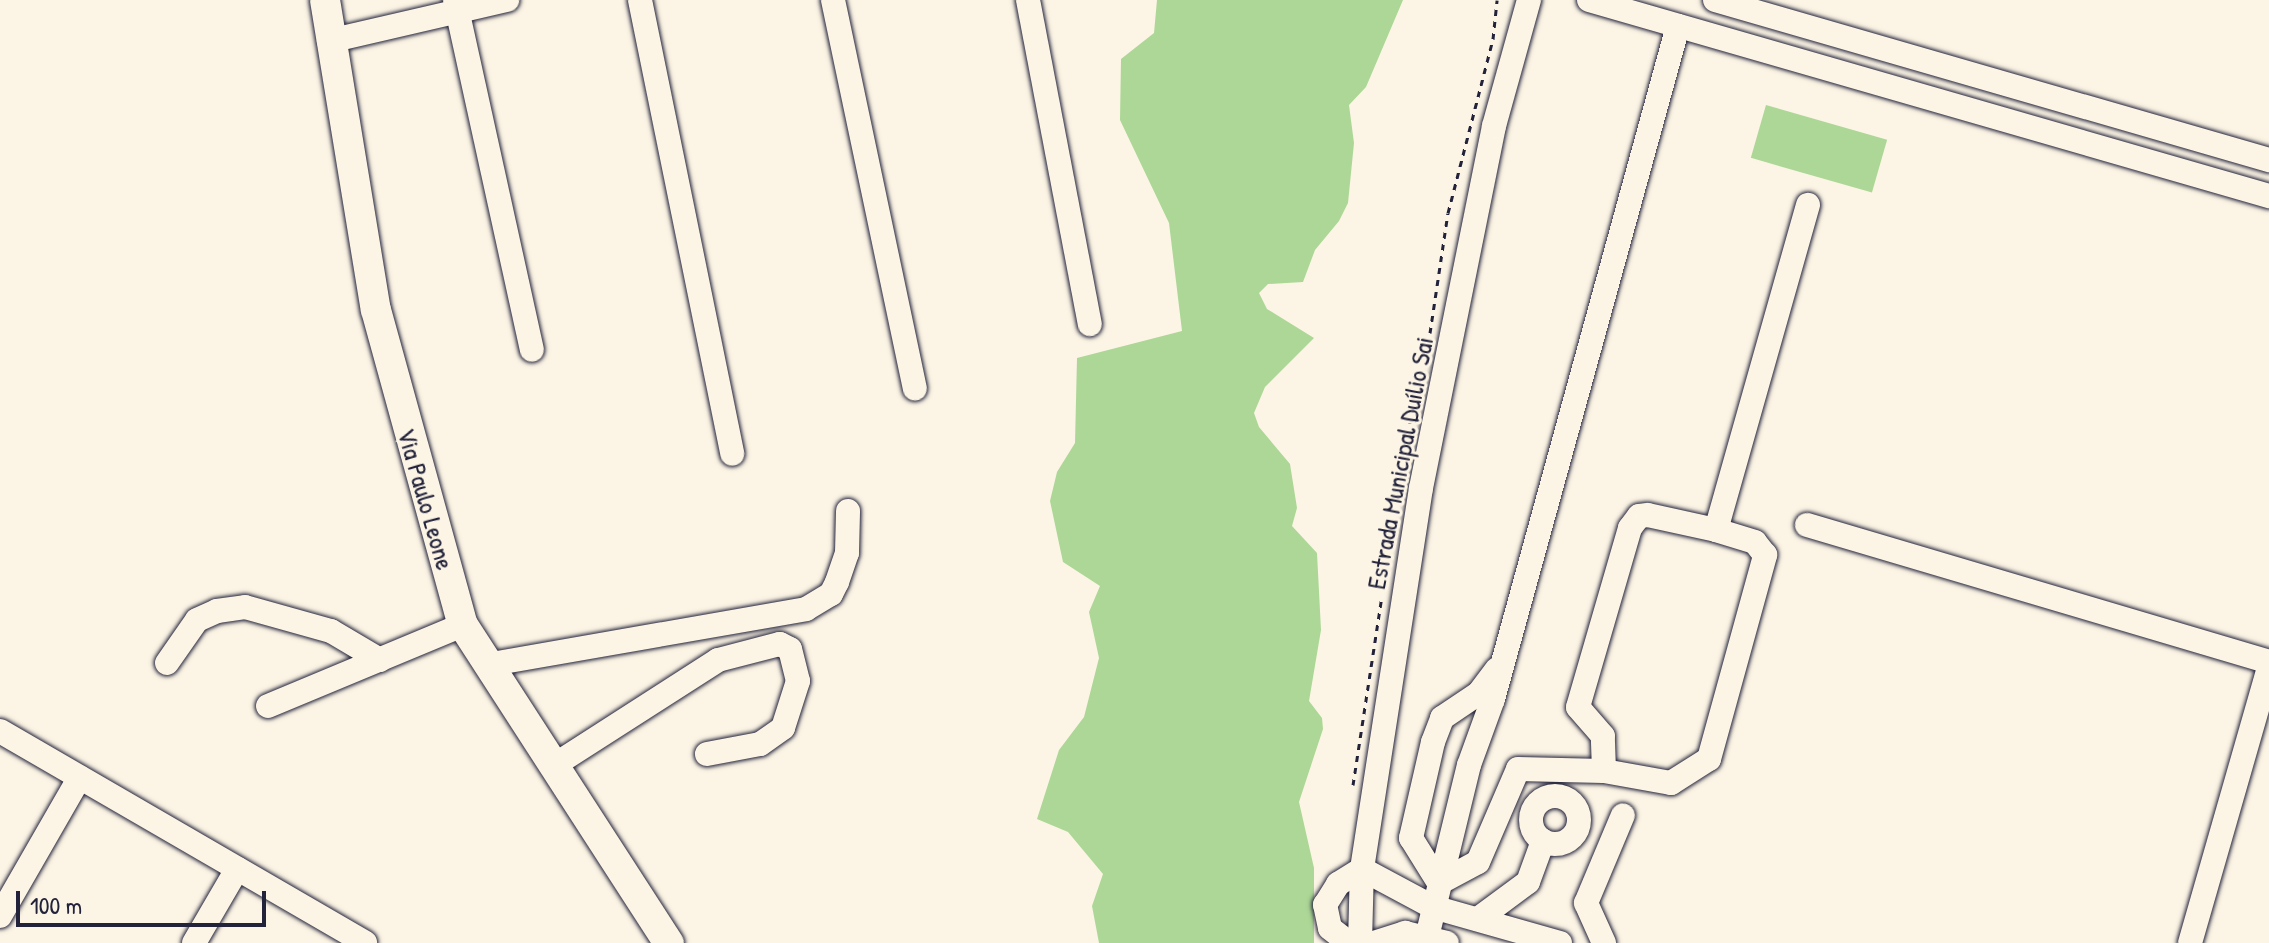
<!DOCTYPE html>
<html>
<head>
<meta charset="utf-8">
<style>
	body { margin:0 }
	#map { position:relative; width:2269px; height:943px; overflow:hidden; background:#fcf5e5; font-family:"Patrick Hand",sans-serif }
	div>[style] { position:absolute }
	.green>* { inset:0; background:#acd796; transform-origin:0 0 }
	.path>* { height:3px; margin-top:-1.5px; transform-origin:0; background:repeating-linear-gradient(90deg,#22223b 0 6px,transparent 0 12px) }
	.roads { filter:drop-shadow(0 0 2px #22223b) drop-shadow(0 0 2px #22223b) }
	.minor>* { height:24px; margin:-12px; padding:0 12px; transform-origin:12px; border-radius:12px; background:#fcf5e5 }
	.minor>.ring { margin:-12px; padding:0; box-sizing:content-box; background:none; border:24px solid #fcf5e5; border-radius:50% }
	.major>* { height:30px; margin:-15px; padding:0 15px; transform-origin:15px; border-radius:15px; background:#fcf5e5 }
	span { translate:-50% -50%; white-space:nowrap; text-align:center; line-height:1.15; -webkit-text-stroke:6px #fcf5e5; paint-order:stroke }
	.street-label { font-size:26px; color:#22223b }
	.scale { position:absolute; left:16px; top:891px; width:250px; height:36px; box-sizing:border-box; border:4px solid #22223b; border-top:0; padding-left:10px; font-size:24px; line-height:28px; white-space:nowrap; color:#22223b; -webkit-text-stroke:6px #fcf5e5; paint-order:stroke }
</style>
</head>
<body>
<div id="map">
	<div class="green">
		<div style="clip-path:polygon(1157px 0,1403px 0,1366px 87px,1349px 105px,1354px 143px,1348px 203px,1339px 221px,1315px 250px,1303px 282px,1268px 284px,1259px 293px,1267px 309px,1314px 338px,1265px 387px,1254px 413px,1259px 427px,1290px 464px,1297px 508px,1292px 526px,1317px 553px,1321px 630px,1309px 701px,1322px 718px,1323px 729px,1299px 802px,1314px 868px,1314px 943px,1099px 943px,1092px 906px,1103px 874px,1068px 832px,1037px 819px,1059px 750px,1084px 717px,1099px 658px,1089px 612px,1100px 586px,1063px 562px,1050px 501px,1057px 472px,1075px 443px,1077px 358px,1182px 331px,1169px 223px,1120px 120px,1121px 59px,1154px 33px)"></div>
		<div style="left:1766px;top:105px;width:126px;height:55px;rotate:16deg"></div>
	</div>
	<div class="path">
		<div style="left:1430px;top:333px;width:121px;rotate:-81.5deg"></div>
		<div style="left:1448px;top:213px;width:180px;rotate:-75.5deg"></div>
		<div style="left:1493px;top:39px;width:39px;rotate:-84deg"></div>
		<div style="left:1391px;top:537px;width:67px;rotate:-84deg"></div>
		<div style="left:1398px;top:470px;width:86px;rotate:-75.8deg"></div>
		<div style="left:1353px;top:785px;width:191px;rotate:-81.3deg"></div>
	</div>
	<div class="roads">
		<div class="minor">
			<div style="left:455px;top:0;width:358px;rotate:77.6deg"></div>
			<div style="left:640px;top:0;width:463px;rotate:78.5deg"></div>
			<div style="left:833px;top:0;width:397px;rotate:78.1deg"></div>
			<div style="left:1028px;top:0;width:330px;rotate:79.2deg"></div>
			<div style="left:1589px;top:0;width:708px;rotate:16.08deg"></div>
			<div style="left:1715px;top:0;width:577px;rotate:16.11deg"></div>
			<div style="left:329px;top:41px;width:183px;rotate:-13deg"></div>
			<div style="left:1807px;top:525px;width:482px;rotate:16.5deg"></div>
			<div style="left:167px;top:663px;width:52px;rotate:-55.1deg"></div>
			<div style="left:197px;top:620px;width:22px;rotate:-24deg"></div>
			<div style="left:217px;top:611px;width:28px;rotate:-8deg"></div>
			<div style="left:245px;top:607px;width:89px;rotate:15.6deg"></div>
			<div style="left:331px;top:631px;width:57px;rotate:30.6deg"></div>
			<div style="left:486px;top:665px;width:325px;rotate:-9.9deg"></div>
			<div style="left:806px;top:609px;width:29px;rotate:-31deg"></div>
			<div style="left:831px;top:594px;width:13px;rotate:-63deg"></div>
			<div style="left:837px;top:582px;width:31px;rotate:-71deg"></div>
			<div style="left:847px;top:553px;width:42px;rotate:-88.6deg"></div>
			<div style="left:268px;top:706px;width:211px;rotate:-22.6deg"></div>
			<div style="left:0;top:731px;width:422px;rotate:30.1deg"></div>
			<div style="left:553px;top:766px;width:196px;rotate:-32.7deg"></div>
			<div style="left:718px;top:660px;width:64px;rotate:-14.5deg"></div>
			<div style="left:780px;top:644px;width:11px;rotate:27deg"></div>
			<div style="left:790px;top:649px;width:33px;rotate:76deg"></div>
			<div style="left:798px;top:681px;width:49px;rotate:107.7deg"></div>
			<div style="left:783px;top:728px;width:28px;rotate:145deg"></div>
			<div style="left:760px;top:744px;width:54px;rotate:169.3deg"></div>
			<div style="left:1604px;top:771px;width:35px;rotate:-92deg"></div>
			<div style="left:1603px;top:736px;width:38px;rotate:-131deg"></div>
			<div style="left:1578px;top:707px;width:186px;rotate:-73.8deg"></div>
			<div style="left:1630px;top:528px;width:15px;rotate:-53deg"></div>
			<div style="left:1639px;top:516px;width:9px;rotate:-6deg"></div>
			<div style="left:1648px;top:515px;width:70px;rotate:12.4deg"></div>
			<div class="ring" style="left:1531px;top:796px;width:24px;height:24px"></div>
			<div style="left:1439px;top:883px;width:44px;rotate:-28.3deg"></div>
			<div style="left:1478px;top:862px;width:101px;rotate:-66.7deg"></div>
			<div style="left:1518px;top:769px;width:86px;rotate:1.3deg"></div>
			<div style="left:1604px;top:771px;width:68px;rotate:10.2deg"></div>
			<div style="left:1671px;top:783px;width:45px;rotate:-32.3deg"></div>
			<div style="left:1709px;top:759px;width:212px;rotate:-74.6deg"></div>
			<div style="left:1765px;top:555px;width:16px;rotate:-128deg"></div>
			<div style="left:1755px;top:542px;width:41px;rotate:-162.9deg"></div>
			<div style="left:1716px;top:530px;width:338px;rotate:-74.2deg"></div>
			<div style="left:1439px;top:883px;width:53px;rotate:-121.9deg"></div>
			<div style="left:1411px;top:838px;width:98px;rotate:-77.1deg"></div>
			<div style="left:1433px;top:742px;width:26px;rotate:-69deg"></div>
			<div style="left:1442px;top:718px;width:45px;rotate:-34deg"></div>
			<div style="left:1479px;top:693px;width:30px;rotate:-53deg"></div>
			<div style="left:0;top:916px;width:160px;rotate:-60.1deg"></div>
			<div style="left:1478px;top:919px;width:62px;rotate:-36.5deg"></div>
			<div style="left:1528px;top:882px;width:44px;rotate:-69.9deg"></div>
			<div style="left:1427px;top:937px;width:177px;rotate:-76.3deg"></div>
			<div style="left:1469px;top:765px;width:70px;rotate:-70deg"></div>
			<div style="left:1493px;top:699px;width:698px;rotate:-74.63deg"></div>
			<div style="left:194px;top:943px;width:86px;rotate:-59.8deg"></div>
			<div style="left:1349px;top:943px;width:24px;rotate:-142deg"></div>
			<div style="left:1330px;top:928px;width:24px;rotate:-102deg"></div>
			<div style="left:1325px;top:905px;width:25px;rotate:-58deg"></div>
			<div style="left:1338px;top:884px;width:28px;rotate:-32deg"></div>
			<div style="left:1362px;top:869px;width:81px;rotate:28.2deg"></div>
			<div style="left:1433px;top:907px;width:132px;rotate:15.8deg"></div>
			<div style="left:1360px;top:943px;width:74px;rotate:-88.5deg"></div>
			<div style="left:1362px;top:869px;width:386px;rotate:-81.2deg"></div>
			<div style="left:1421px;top:488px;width:369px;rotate:-78.6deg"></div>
			<div style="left:1494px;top:126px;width:131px;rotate:-74.5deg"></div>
			<div style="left:1374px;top:943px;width:33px;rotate:-18deg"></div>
			<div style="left:1405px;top:933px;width:43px;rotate:13.4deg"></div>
			<div style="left:1604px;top:943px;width:44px;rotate:-114.2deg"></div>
			<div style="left:1586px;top:903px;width:95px;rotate:-67.2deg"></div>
			<div style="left:2190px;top:943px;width:287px;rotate:-74deg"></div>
		</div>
		<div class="major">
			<div style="left:325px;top:0;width:314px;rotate:80.7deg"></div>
			<div style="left:376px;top:310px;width:327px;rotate:74.6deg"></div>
			<div style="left:463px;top:625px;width:379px;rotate:57.1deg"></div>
		</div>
	</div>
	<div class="street-label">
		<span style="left:1400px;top:463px;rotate:-79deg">Estrada Municipal Duílio Sai</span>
		<span style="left:426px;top:499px;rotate:74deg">Via Paulo Leone</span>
	</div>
	<div class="scale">100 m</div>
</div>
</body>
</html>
